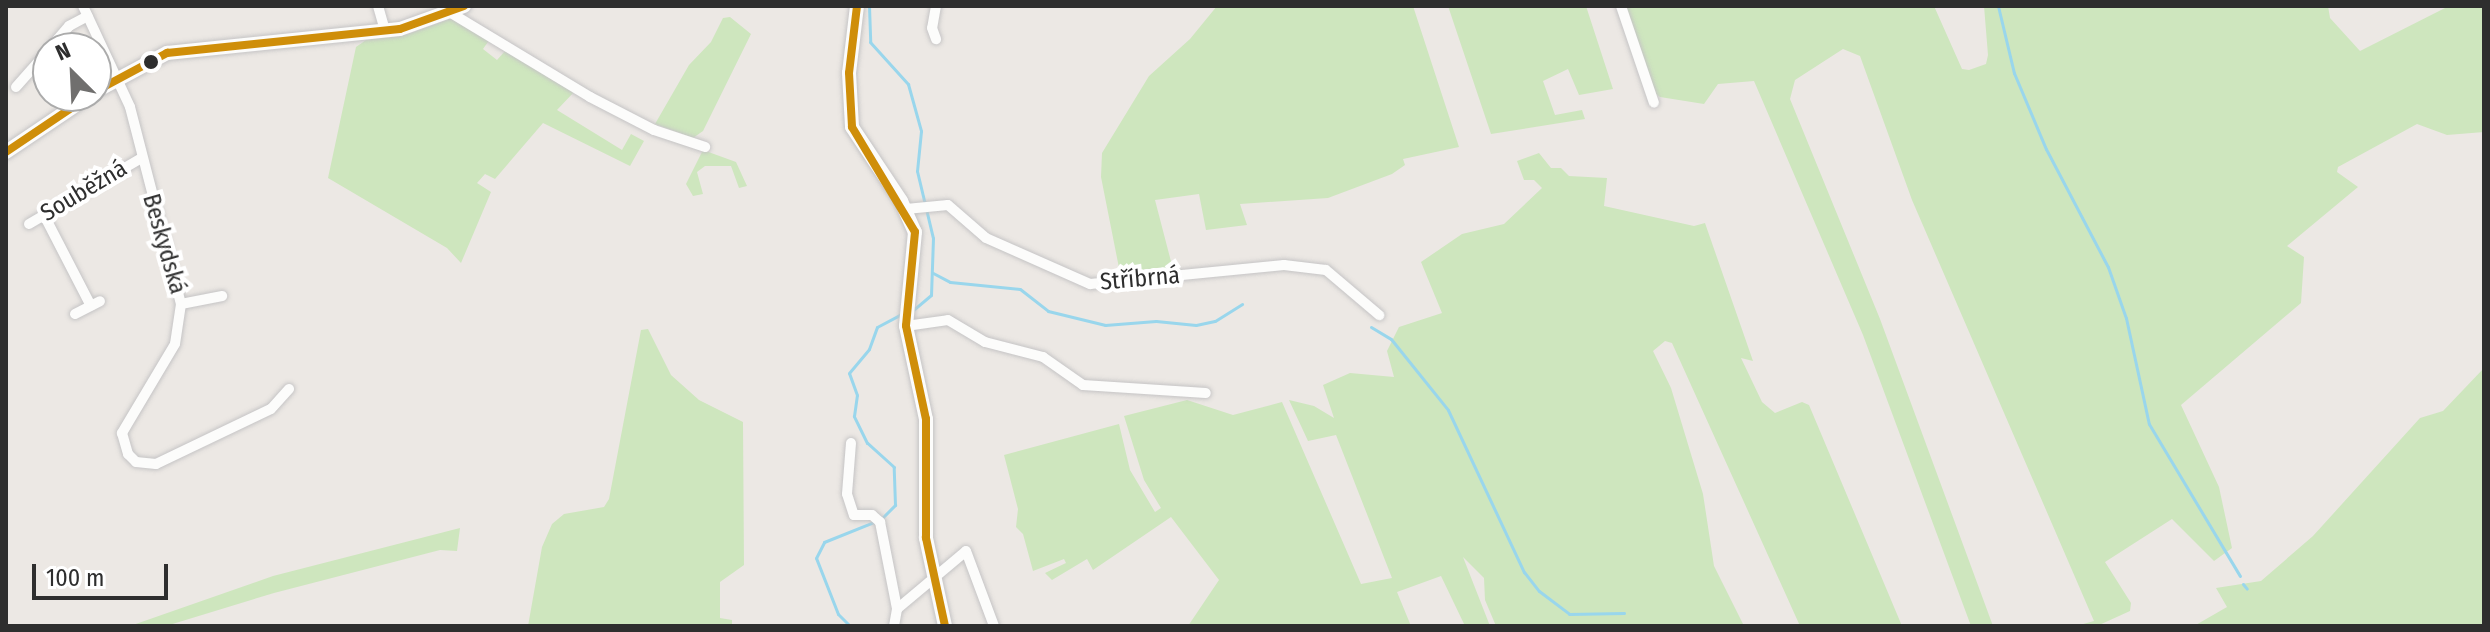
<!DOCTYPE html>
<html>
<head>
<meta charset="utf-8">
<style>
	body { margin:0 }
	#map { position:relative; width:2490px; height:632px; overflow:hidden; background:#ece8e4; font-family:"Fira Sans Condensed",sans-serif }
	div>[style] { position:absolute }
	.green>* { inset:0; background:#cee6be }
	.stream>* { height:3px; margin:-1.5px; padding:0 1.5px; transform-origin:1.5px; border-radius:1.5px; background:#99d6ec }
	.roads { filter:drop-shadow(0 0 2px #c5c4c5) drop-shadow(0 0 2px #c5c4c5) }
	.street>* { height:10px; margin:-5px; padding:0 5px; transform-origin:5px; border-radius:5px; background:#fcfcfb }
	.secondary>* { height:14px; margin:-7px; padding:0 7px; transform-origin:7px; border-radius:7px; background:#fcfcfb }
	.bus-1>* { height:8px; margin:-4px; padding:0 4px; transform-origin:4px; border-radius:4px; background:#cf8e09 }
	.dots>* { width:22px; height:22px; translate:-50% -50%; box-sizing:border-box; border:4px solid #fff; border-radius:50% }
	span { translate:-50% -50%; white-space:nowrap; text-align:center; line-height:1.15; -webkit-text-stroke:8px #fff; paint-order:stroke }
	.street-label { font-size:24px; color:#2e2e2e }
	.frame { position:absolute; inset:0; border:8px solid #2e2e2e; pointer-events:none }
	.north { position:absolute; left:32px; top:32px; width:80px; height:80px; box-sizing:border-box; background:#fff; border:2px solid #ababab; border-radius:50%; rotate:336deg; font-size:22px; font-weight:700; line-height:32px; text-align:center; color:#2e2e2e }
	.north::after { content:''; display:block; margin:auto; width:28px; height:36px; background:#706f6e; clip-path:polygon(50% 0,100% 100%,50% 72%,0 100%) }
	.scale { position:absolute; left:32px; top:564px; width:136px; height:36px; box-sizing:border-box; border:4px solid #2e2e2e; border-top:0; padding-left:10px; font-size:24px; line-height:28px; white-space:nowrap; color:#2e2e2e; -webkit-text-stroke:6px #fff; paint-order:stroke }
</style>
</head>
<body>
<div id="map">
	<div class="green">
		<div style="clip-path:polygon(1217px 6px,1413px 6px,1459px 147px,1403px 159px,1405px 165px,1392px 174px,1328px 198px,1240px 204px,1247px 225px,1206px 230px,1199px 194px,1155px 200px,1174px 273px,1121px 278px,1101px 177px,1102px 153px,1149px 76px,1190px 39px)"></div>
		<div style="clip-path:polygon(1448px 6px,1586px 6px,1613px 89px,1579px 95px,1568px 69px,1543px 81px,1555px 115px,1582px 110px,1585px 119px,1491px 134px)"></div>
		<div style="clip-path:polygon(1620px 6px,1934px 6px,1962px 69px,1969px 70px,1986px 64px,1988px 55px,1984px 6px,2328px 6px,2330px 18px,2360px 51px,2449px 6px,2484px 6px,2484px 132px,2447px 135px,2417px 124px,2338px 167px,2337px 172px,2358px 187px,2287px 246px,2304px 257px,2301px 303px,2181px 405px,2219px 487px,2232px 548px,2214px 561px,2172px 519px,2105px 562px,2131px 603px,2130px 611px,2097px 626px,2076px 626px,2094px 621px,1912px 200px,1860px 56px,1843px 49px,1795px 80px,1790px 99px,1880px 319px,1993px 626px,1971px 626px,1863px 335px,1754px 81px,1718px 84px,1704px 104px,1660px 97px,1651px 90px)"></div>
		<div style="clip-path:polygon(455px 17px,490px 39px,483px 49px,497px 60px,506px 50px,574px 92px,557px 110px,622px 150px,631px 134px,644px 141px,630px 166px,543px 123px,495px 179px,485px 174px,477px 183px,491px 192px,461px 263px,447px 248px,328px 178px,356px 47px,366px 40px,411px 33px)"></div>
		<div style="clip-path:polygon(730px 17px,751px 34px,703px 131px,693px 138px,655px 124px,689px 65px,711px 42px,723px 18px)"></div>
		<div style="clip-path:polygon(703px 150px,736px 162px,747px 186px,739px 188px,731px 166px,705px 166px,697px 172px,703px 194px,693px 196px,686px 184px)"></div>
		<div style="clip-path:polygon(1539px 153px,1551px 168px,1561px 168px,1569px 176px,1607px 178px,1604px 206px,1694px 226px,1705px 223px,1753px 361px,1741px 358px,1762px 402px,1775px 413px,1802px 402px,1809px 405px,1902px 626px,1800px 626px,1672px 343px,1665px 341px,1653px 351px,1671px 388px,1703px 494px,1714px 566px,1744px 626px,1496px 626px,1485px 600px,1484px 578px,1463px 557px,1490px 626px,1465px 626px,1441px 576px,1397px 592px,1411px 626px,1188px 626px,1219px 580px,1171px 517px,1093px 570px,1087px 559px,1052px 580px,1045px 573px,1066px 563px,1064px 559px,1033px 571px,1023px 534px,1016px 527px,1018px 509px,1004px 455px,1119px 424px,1130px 470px,1155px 512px,1161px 508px,1144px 480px,1124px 416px,1187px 400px,1233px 415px,1282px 402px,1361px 584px,1392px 578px,1336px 435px,1308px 441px,1289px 400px,1314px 406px,1334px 418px,1323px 385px,1350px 373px,1394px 377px,1387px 351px,1399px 327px,1442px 313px,1421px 262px,1462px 234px,1504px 224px,1542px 188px,1534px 180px,1524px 180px,1517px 161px)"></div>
		<div style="clip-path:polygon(648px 329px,671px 375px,699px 400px,743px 422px,744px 565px,720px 582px,720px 618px,732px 620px,732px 626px,528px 626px,542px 547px,552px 524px,564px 514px,604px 507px,609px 499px,641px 330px)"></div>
		<div style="clip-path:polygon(2484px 368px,2484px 626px,2194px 626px,2227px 607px,2216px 588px,2261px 581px,2313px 536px,2420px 418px,2443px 411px)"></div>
		<div style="clip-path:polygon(460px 528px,457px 551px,440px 550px,274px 593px,166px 626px,130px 626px,273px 576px)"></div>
	</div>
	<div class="stream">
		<div style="left:869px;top:6px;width:36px;rotate:88deg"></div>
		<div style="left:870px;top:42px;width:57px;rotate:47.9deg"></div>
		<div style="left:908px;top:84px;width:49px;rotate:74.5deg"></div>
		<div style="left:921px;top:131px;width:40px;rotate:95.7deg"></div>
		<div style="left:917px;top:171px;width:69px;rotate:76.6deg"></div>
		<div style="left:933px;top:238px;width:57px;rotate:92deg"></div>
		<div style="left:931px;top:295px;width:25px;rotate:140deg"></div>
		<div style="left:1998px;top:6px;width:69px;rotate:76.6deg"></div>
		<div style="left:2014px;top:73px;width:82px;rotate:67.2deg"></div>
		<div style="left:2046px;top:149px;width:133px;rotate:62.3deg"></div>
		<div style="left:2108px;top:267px;width:54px;rotate:70.6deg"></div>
		<div style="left:2126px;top:318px;width:108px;rotate:77.8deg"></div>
		<div style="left:2149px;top:424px;width:177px;rotate:59.1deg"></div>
		<div style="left:933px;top:273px;width:19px;rotate:28deg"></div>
		<div style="left:950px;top:282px;width:70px;rotate:5.7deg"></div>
		<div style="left:1020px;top:289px;width:36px;rotate:38deg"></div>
		<div style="left:1048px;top:311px;width:59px;rotate:13.8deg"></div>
		<div style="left:1105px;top:325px;width:51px;rotate:-4.5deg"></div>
		<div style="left:1156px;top:321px;width:40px;rotate:5.7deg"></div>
		<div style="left:1196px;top:325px;width:19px;rotate:-12deg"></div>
		<div style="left:1215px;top:321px;width:32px;rotate:-32deg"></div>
		<div style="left:1371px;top:327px;width:23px;rotate:31deg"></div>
		<div style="left:1391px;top:339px;width:91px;rotate:51.2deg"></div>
		<div style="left:1448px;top:410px;width:179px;rotate:64.9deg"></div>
		<div style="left:1524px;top:572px;width:24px;rotate:52deg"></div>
		<div style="left:1539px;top:591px;width:38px;rotate:37deg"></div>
		<div style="left:1569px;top:614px;width:55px;rotate:-1deg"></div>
		<div style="left:881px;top:519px;width:20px;rotate:-45deg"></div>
		<div style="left:895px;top:505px;width:38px;rotate:-92deg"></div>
		<div style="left:894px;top:467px;width:36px;rotate:-138deg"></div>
		<div style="left:867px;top:443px;width:30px;rotate:-116deg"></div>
		<div style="left:854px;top:416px;width:21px;rotate:-82deg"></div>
		<div style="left:857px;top:395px;width:23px;rotate:-110deg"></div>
		<div style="left:849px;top:373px;width:31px;rotate:-50deg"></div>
		<div style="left:869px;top:349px;width:23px;rotate:-70deg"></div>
		<div style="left:877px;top:327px;width:27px;rotate:-28deg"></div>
		<div style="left:2243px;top:584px;width:6px;rotate:51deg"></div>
		<div style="left:850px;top:626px;width:17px;rotate:-135deg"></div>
		<div style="left:838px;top:614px;width:60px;rotate:-111.4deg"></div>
		<div style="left:816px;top:558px;width:18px;rotate:-63deg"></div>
		<div style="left:824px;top:542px;width:54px;rotate:-21.8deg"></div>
	</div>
	<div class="roads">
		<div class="street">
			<div style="left:83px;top:6px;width:111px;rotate:65deg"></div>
			<div style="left:130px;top:107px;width:203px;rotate:75.5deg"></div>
			<div style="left:181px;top:304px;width:40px;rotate:98.5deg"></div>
			<div style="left:175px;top:344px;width:104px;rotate:120.8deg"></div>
			<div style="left:122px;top:433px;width:22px;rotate:74deg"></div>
			<div style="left:128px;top:454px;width:11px;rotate:45deg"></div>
			<div style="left:136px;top:462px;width:20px;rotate:6deg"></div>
			<div style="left:156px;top:464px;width:127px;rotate:-25.6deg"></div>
			<div style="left:271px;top:409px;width:27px;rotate:-48deg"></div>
			<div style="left:378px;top:6px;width:25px;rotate:74deg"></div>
			<div style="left:936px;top:6px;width:22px;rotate:100deg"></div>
			<div style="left:932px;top:28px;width:12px;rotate:70deg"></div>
			<div style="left:1621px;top:6px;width:102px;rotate:71.2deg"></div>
			<div style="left:451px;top:13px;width:162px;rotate:31.1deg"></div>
			<div style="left:590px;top:97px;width:72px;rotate:27.3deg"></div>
			<div style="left:654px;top:130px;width:54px;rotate:18.4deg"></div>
			<div style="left:50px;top:48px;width:29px;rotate:-49deg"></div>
			<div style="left:69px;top:26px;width:21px;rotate:-28deg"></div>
			<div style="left:16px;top:87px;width:48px;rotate:-48.4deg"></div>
			<div style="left:906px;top:209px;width:42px;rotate:-5.4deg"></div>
			<div style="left:948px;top:205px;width:50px;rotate:41deg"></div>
			<div style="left:986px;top:238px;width:114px;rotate:23.9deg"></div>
			<div style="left:1090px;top:284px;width:195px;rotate:-5.6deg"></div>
			<div style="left:1284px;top:265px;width:42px;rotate:6.8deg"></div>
			<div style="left:1326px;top:270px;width:70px;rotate:40.3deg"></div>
			<div style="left:44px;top:215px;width:102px;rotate:62.7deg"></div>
			<div style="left:29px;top:224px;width:129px;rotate:-30.4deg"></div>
			<div style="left:181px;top:304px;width:42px;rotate:-11deg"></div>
			<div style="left:75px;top:314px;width:28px;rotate:-27deg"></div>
			<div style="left:906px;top:326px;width:42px;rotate:-8.1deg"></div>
			<div style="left:948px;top:320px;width:43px;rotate:30.7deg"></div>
			<div style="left:985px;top:342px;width:60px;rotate:14.5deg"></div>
			<div style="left:1043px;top:357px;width:49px;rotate:35deg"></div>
			<div style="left:1083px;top:385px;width:123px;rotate:3.7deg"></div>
			<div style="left:851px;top:443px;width:51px;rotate:94.5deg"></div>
			<div style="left:847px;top:494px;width:22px;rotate:72deg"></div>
			<div style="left:854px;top:515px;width:18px"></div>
			<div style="left:872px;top:515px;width:11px;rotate:41deg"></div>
			<div style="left:880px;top:522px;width:89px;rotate:78.9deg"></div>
			<div style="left:894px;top:626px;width:17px;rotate:-80deg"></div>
			<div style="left:897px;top:609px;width:90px;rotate:-40deg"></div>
			<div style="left:966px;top:551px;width:80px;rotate:69.5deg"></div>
		</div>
		<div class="secondary">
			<div style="left:857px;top:6px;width:67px;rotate:96.8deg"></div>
			<div style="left:849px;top:73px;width:54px;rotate:86.8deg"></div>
			<div style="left:852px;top:127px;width:89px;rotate:56.5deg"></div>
			<div style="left:901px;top:201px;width:34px;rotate:66deg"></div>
			<div style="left:915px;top:232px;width:94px;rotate:95.5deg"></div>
			<div style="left:906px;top:326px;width:95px;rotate:77.9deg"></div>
			<div style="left:926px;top:419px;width:119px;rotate:90deg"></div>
			<div style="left:926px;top:538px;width:90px;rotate:77.8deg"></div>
			<div style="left:96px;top:91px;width:81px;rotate:-28.2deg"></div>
			<div style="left:167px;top:53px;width:234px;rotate:-5.9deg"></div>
			<div style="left:400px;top:29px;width:68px;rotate:-19.8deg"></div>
			<div style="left:6px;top:152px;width:100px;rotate:-34deg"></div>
		</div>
	</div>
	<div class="bus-1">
		<div style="left:857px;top:6px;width:67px;rotate:96.8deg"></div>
		<div style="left:849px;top:73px;width:54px;rotate:86.8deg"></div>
		<div style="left:852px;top:127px;width:122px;rotate:59deg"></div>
		<div style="left:915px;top:232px;width:94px;rotate:95.5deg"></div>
		<div style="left:906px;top:326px;width:95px;rotate:77.9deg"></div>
		<div style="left:926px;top:419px;width:119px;rotate:90deg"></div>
		<div style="left:926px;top:538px;width:90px;rotate:77.8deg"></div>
		<div style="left:96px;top:91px;width:81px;rotate:-28.2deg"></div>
		<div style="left:167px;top:53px;width:234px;rotate:-5.9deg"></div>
		<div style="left:400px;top:29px;width:68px;rotate:-19.8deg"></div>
		<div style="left:6px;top:152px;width:100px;rotate:-34deg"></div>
	</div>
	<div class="dots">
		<div style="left:151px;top:62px;background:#2e2e2e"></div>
	</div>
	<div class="street-label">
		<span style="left:84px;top:191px;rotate:-31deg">Souběžná</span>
		<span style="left:164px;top:244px;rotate:74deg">Beskydská</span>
		<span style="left:1140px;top:279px;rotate:-5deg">Stříbrná</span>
	</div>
	<div class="frame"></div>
	<div class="north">N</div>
	<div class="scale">100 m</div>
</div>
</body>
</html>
